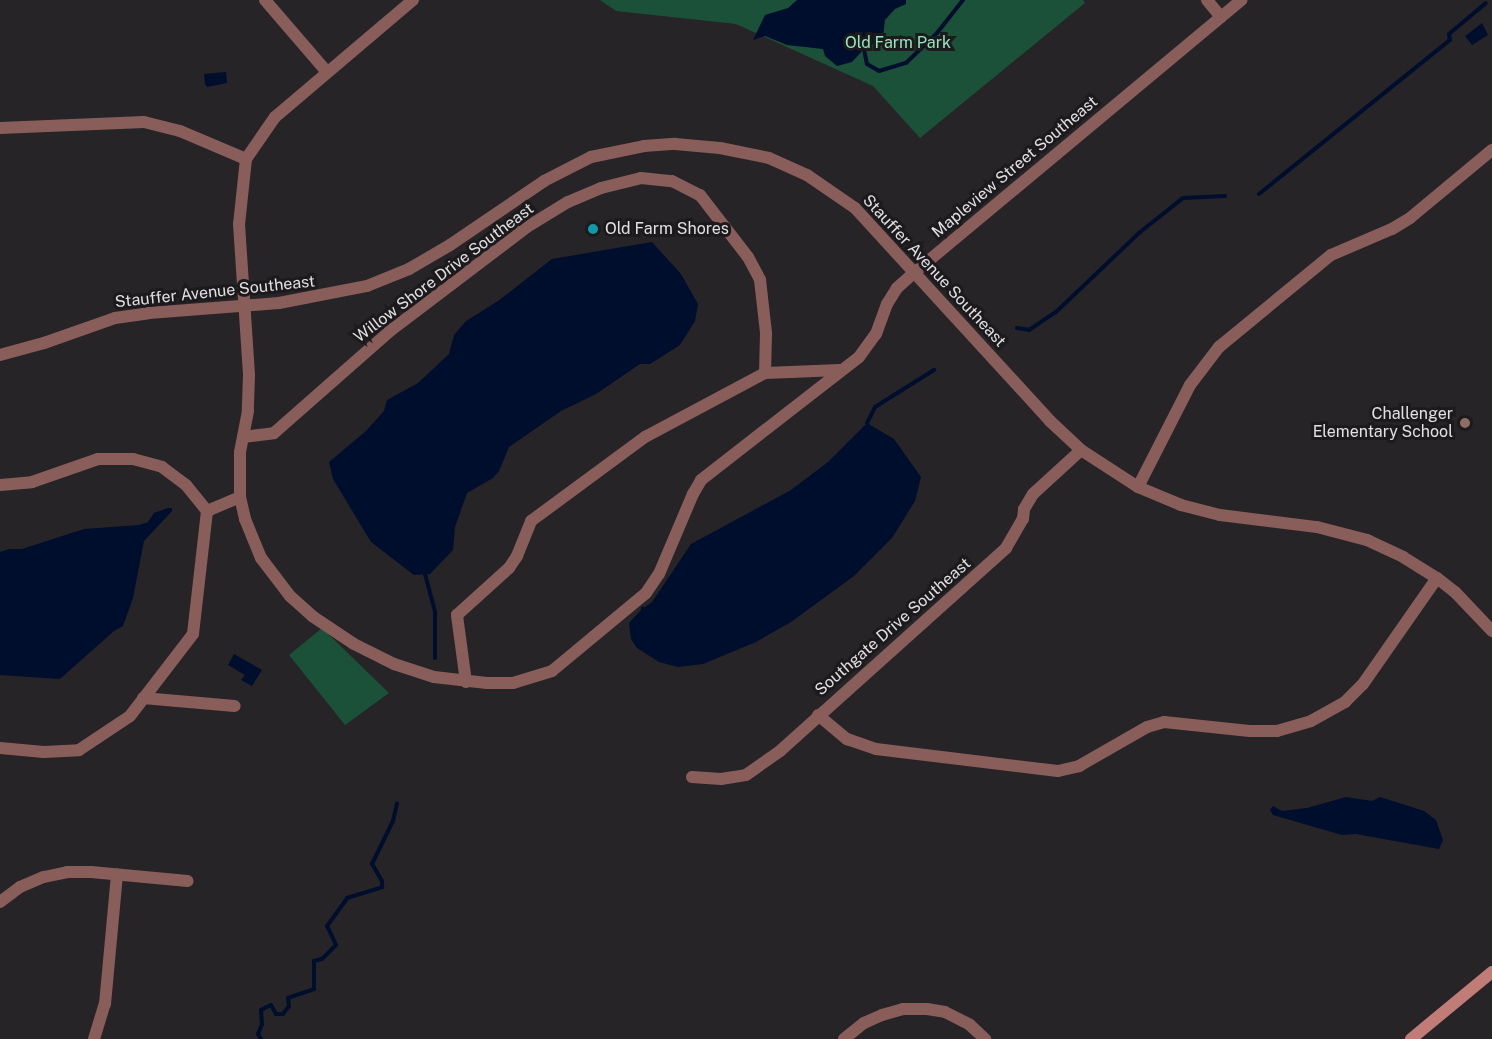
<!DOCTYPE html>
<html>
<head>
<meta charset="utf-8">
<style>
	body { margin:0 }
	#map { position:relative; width:1492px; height:1039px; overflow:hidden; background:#262427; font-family:"Public Sans",sans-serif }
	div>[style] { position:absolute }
	.green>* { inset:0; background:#1b5039 }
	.water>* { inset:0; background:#000e2d }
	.stream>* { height:4px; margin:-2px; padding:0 2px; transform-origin:2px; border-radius:2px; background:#000e2d }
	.minor>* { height:12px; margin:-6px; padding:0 6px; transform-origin:6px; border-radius:6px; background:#895d5a }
	.tertiary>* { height:12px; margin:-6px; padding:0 6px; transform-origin:6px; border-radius:6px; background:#895d5a }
	.secondary>* { height:12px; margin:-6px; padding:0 6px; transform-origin:6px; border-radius:6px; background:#c27c78 }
	.dots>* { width:16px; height:16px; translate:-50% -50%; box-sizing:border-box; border:3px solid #1d1a1d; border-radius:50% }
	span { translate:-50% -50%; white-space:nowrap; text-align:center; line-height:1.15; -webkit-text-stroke:6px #1d1a1d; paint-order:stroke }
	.park-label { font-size:16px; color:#94e6bd }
	.street-label { font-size:16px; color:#e1e0e2 }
	.poi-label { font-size:16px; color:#e1e0e2 }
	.left { translate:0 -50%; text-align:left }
	.right { translate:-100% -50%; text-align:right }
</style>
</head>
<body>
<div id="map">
	<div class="green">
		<div style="clip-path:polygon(600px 0,1083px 0,1085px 3px,920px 138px,873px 86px,736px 24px,616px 11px)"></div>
		<div style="clip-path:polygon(322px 628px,389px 693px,345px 725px,289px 655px)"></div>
	</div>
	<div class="water">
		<div style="clip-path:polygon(797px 0,906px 0,906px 4px,895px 9px,885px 20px,883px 38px,864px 49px,852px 62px,837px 66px,825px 56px,823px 49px,787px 45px,765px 36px,753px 40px,765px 15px,788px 8px)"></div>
		<div style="clip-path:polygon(1482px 23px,1488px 35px,1472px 45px,1465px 36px)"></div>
		<div style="clip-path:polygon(226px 72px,227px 83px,207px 87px,205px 84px,204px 74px)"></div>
		<div style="clip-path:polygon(652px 242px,681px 274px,698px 304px,695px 321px,680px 345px,650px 364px,640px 364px,596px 394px,561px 411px,509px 447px,499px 471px,493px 478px,467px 493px,455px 527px,453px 550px,430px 574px,414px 575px,371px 542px,333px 479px,329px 462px,366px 431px,384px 411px,387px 400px,418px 383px,449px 354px,454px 335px,466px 321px,498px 301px,552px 259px)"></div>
		<div style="clip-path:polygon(867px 423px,894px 439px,921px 477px,915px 501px,892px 538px,854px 576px,791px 622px,756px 642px,703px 664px,678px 667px,659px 662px,637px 648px,631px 639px,629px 623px,641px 610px,641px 607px,645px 607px,652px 602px,691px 544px,791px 490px,828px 462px)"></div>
		<div style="clip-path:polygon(168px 508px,172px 508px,172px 511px,144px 541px,133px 598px,123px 626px,114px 631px,60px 679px,0 675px,0 552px,9px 549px,22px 549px,84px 529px,139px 525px,148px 522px,154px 513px)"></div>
		<div style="clip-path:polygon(234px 654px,262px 670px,252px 686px,241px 680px,245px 675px,228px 665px)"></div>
		<div style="clip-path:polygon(1346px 797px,1372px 801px,1380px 797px,1424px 811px,1436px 820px,1443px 840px,1439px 849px,1356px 834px,1342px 835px,1273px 815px,1270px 810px,1273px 806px,1282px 811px,1307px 808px)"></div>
	</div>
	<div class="stream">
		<div style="left:864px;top:49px;width:15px;rotate:79deg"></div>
		<div style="left:867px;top:64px;width:14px;rotate:30deg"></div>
		<div style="left:879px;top:71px;width:28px;rotate:-17deg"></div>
		<div style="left:906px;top:63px;width:43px;rotate:-44.1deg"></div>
		<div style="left:937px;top:33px;width:42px;rotate:-51.8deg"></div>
		<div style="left:1259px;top:194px;width:245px;rotate:-38.9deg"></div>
		<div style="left:1450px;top:40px;width:6px;rotate:-99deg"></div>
		<div style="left:1449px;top:34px;width:48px;rotate:-40deg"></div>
		<div style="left:1017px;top:328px;width:12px;rotate:9deg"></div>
		<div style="left:1029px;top:330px;width:32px;rotate:-34deg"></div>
		<div style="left:1056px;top:312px;width:115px;rotate:-43.6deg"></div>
		<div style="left:1139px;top:233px;width:56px;rotate:-38.5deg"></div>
		<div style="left:1183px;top:198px;width:42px;rotate:-2.7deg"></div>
		<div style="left:867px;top:423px;width:18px;rotate:-63deg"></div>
		<div style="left:875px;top:407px;width:70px;rotate:-32.1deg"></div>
		<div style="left:425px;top:574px;width:39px;rotate:75deg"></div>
		<div style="left:435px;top:612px;width:46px;rotate:90deg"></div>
		<div style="left:261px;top:1039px;width:6px;rotate:-121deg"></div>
		<div style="left:258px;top:1034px;width:11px;rotate:-68deg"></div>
		<div style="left:262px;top:1024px;width:14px;rotate:-94deg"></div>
		<div style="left:261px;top:1010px;width:11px;rotate:-27deg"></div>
		<div style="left:271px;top:1005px;width:10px;rotate:61deg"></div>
		<div style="left:276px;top:1014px;width:7px"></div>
		<div style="left:283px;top:1014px;width:10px;rotate:-53deg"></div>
		<div style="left:289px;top:1006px;width:8px;rotate:-97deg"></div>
		<div style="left:288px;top:998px;width:28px;rotate:-19deg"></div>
		<div style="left:314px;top:989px;width:28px;rotate:-90deg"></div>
		<div style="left:314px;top:961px;width:8px;rotate:-14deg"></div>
		<div style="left:322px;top:959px;width:20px;rotate:-45deg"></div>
		<div style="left:336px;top:945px;width:21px;rotate:-115deg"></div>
		<div style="left:327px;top:926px;width:34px;rotate:-54deg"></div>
		<div style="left:347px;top:898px;width:37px;rotate:-17deg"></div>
		<div style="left:382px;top:887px;width:6px;rotate:-90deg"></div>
		<div style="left:382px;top:881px;width:20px;rotate:-120deg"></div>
		<div style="left:372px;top:864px;width:48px;rotate:-64deg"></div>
		<div style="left:393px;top:821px;width:18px;rotate:-77deg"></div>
	</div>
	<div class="minor">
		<div style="left:265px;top:0;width:94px;rotate:49.3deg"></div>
		<div style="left:413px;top:0;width:181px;rotate:139.7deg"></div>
		<div style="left:275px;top:117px;width:51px;rotate:124.6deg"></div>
		<div style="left:246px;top:159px;width:65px;rotate:96.1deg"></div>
		<div style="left:239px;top:224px;width:151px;rotate:86.2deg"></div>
		<div style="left:249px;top:375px;width:36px;rotate:92deg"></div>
		<div style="left:248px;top:411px;width:42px;rotate:101deg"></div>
		<div style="left:240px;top:452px;width:45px;rotate:90deg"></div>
		<div style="left:240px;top:497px;width:23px;rotate:77deg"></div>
		<div style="left:245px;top:519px;width:42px;rotate:67.7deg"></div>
		<div style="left:261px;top:558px;width:48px;rotate:52.7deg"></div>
		<div style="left:290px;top:596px;width:30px;rotate:42deg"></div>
		<div style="left:312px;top:616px;width:50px;rotate:33.7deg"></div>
		<div style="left:354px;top:644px;width:45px;rotate:26.6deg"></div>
		<div style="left:394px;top:664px;width:42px;rotate:18deg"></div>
		<div style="left:434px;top:677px;width:53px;rotate:6.5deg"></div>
		<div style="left:487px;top:683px;width:26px"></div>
		<div style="left:513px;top:683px;width:41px;rotate:-17.1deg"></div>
		<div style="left:552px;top:671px;width:122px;rotate:-39.7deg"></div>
		<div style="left:646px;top:593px;width:23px;rotate:-56deg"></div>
		<div style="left:659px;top:574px;width:87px;rotate:-67deg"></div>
		<div style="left:693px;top:494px;width:16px;rotate:-60deg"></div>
		<div style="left:701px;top:480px;width:200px;rotate:-37.9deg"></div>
		<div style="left:859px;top:357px;width:29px;rotate:-54deg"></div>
		<div style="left:876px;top:334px;width:32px;rotate:-70deg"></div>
		<div style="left:887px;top:304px;width:19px;rotate:-58deg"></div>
		<div style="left:897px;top:288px;width:24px;rotate:-42deg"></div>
		<div style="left:915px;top:272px;width:425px;rotate:-39.8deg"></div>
		<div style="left:1207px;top:0;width:22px;rotate:51deg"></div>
		<div style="left:0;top:128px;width:144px;rotate:-2.4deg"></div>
		<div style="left:144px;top:122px;width:37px;rotate:14deg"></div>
		<div style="left:180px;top:131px;width:72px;rotate:23deg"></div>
		<div style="left:243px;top:437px;width:31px;rotate:-7deg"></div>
		<div style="left:274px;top:433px;width:154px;rotate:-41.3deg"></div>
		<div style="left:390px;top:331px;width:172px;rotate:-37.2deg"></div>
		<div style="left:527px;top:227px;width:48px;rotate:-31.4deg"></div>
		<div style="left:568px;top:202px;width:36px;rotate:-23deg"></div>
		<div style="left:601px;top:188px;width:41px;rotate:-14deg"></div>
		<div style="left:641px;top:178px;width:31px;rotate:6deg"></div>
		<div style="left:672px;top:181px;width:31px;rotate:27deg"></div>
		<div style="left:700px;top:195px;width:78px;rotate:52.3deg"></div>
		<div style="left:748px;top:257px;width:26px;rotate:62deg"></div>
		<div style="left:760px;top:280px;width:53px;rotate:83.5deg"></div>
		<div style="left:766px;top:333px;width:40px;rotate:91.4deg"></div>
		<div style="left:0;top:485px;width:32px;rotate:-5deg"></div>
		<div style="left:32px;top:482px;width:70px;rotate:-19.2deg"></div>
		<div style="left:98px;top:459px;width:35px"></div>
		<div style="left:133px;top:459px;width:30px;rotate:15deg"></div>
		<div style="left:162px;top:467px;width:30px;rotate:37deg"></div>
		<div style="left:186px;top:485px;width:33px;rotate:51deg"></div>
		<div style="left:1138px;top:487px;width:114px;rotate:-63deg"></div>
		<div style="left:1190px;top:385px;width:48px;rotate:-52.7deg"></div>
		<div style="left:1219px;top:347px;width:145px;rotate:-39.4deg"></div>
		<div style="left:1331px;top:255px;width:66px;rotate:-23.1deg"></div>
		<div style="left:1392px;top:229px;width:21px;rotate:-31deg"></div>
		<div style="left:1410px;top:218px;width:107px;rotate:-39.7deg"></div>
		<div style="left:207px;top:511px;width:36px;rotate:-23deg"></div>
		<div style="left:466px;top:682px;width:68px;rotate:-97.7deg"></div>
		<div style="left:457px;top:615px;width:70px;rotate:-42.1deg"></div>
		<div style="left:509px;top:568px;width:14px;rotate:-56deg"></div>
		<div style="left:517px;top:556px;width:38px;rotate:-68deg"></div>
		<div style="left:531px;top:521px;width:142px;rotate:-36.4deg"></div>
		<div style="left:645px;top:437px;width:136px;rotate:-28.1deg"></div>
		<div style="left:765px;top:373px;width:75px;rotate:-2.3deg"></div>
		<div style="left:143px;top:698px;width:92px;rotate:5deg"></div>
		<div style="left:818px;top:715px;width:38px;rotate:40deg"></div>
		<div style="left:847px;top:739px;width:31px;rotate:19deg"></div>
		<div style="left:876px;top:749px;width:183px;rotate:6.9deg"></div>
		<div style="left:1058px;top:771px;width:22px;rotate:-13deg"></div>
		<div style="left:1079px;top:766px;width:78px;rotate:-29.8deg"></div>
		<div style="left:1147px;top:727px;width:18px;rotate:-16deg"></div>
		<div style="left:1164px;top:722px;width:86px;rotate:6deg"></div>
		<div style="left:1250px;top:731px;width:27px"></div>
		<div style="left:1277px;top:731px;width:35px;rotate:-16deg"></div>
		<div style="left:1311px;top:721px;width:39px;rotate:-29deg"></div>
		<div style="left:1345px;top:702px;width:25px;rotate:-45deg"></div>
		<div style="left:1363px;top:684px;width:129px;rotate:-55.1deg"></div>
		<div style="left:0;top:748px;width:44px;rotate:5.2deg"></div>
		<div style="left:44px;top:752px;width:35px;rotate:-3deg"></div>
		<div style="left:79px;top:750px;width:61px;rotate:-33.7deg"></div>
		<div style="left:130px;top:716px;width:103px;rotate:-52.5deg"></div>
		<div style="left:193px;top:634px;width:124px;rotate:-83.5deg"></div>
		<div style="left:692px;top:777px;width:29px;rotate:4deg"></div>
		<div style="left:721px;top:779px;width:25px;rotate:-9deg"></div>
		<div style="left:746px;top:775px;width:42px;rotate:-35.2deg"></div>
		<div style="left:780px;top:751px;width:304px;rotate:-41.9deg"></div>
		<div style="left:1006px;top:548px;width:34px;rotate:-60deg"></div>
		<div style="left:1023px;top:519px;width:10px;rotate:-84deg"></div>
		<div style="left:1024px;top:509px;width:17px;rotate:-59deg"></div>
		<div style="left:1033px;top:494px;width:65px;rotate:-42.5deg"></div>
		<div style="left:0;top:902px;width:25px;rotate:-37deg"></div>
		<div style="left:20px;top:887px;width:26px;rotate:-23deg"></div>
		<div style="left:44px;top:877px;width:24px;rotate:-12deg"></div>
		<div style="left:67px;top:872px;width:24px"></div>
		<div style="left:91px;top:872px;width:97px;rotate:5.3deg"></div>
		<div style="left:94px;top:1039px;width:37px;rotate:-73deg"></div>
		<div style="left:105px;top:1004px;width:130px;rotate:-84.7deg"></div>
		<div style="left:844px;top:1039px;width:26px;rotate:-39deg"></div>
		<div style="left:864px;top:1023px;width:20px;rotate:-24deg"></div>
		<div style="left:882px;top:1015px;width:22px;rotate:-16deg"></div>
		<div style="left:903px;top:1009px;width:24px"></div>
		<div style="left:927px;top:1009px;width:18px;rotate:9deg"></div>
		<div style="left:945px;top:1012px;width:28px;rotate:27deg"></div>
		<div style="left:970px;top:1025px;width:21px;rotate:43deg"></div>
	</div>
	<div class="tertiary">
		<div style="left:0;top:355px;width:46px;rotate:-15.3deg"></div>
		<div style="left:44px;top:343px;width:75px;rotate:-19.4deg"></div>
		<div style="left:115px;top:318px;width:34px;rotate:-8deg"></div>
		<div style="left:149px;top:313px;width:130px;rotate:-4.4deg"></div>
		<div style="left:279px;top:303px;width:90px;rotate:-10.9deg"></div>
		<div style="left:367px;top:286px;width:45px;rotate:-22deg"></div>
		<div style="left:409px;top:269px;width:48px;rotate:-30.3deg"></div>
		<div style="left:450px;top:245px;width:114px;rotate:-34.2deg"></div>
		<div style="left:544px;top:181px;width:53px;rotate:-27.1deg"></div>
		<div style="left:591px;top:157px;width:54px;rotate:-11.7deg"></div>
		<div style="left:644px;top:146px;width:31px;rotate:-4deg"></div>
		<div style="left:675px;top:144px;width:45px;rotate:5.1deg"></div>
		<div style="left:720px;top:148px;width:50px;rotate:11.5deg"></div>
		<div style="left:769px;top:158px;width:42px;rotate:24.1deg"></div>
		<div style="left:807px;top:175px;width:58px;rotate:34.5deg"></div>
		<div style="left:855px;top:208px;width:289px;rotate:47.5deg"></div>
		<div style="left:1050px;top:421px;width:42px;rotate:43.1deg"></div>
		<div style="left:1081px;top:450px;width:68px;rotate:33deg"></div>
		<div style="left:1138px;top:487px;width:47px;rotate:22.7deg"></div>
		<div style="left:1181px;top:505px;width:40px;rotate:14.4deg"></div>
		<div style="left:1220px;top:515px;width:98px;rotate:7.1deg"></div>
		<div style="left:1317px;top:527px;width:52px;rotate:14.6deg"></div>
		<div style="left:1367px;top:540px;width:40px;rotate:25deg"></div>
		<div style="left:1403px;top:557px;width:40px;rotate:32deg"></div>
		<div style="left:1437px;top:578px;width:23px;rotate:38deg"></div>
		<div style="left:1455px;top:592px;width:54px;rotate:46.5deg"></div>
	</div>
	<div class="secondary">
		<div style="left:1411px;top:1039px;width:105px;rotate:-39.6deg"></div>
	</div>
	<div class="dots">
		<div style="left:593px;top:229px;background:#0f9aa8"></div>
		<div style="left:1465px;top:423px;background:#8d6e63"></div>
	</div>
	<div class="park-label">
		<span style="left:898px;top:43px">Old Farm Park</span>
	</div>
	<div class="street-label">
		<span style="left:1015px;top:167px;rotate:-40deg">Mapleview Street Southeast</span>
		<span style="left:934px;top:271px;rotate:47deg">Stauffer Avenue Southeast</span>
		<span style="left:444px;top:273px;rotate:-37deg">Willow Shore Drive Southeast</span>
		<span style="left:215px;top:292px;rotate:-6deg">Stauffer Avenue Southeast</span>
		<span style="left:893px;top:627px;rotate:-41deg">Southgate Drive Southeast</span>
	</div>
	<div class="poi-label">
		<span class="left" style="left:605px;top:229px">Old Farm Shores</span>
		<span class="right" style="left:1453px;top:423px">Challenger<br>Elementary School</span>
	</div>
</div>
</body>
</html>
